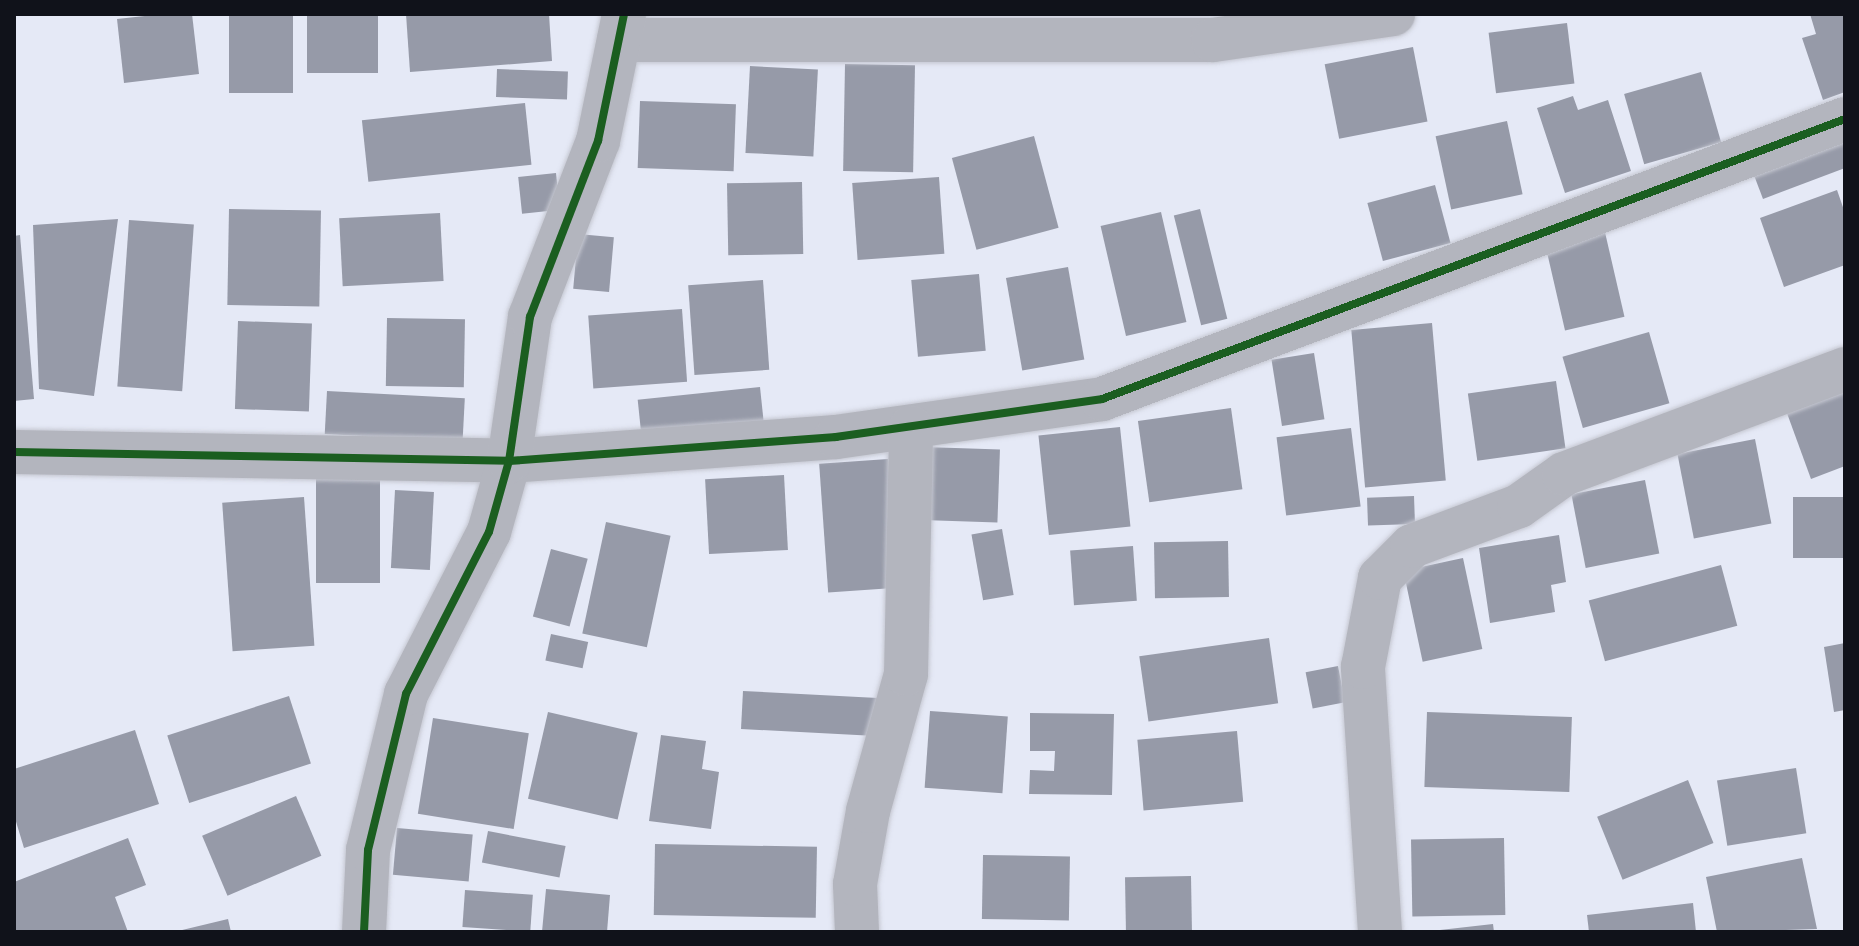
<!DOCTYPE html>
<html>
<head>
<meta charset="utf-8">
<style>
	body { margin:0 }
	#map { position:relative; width:1859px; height:946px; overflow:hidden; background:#e5e9f6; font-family:Quicksand,sans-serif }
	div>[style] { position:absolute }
	.building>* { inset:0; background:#969aa8; transform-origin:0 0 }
	.roads { filter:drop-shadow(0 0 2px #c5c7d1) drop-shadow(0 0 2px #c5c7d1) }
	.minor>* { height:44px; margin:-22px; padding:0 22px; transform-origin:22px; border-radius:22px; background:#b3b5be }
	.cycleway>* { height:8px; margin:-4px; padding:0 4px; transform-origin:4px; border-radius:4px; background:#1b5e20 }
	span { translate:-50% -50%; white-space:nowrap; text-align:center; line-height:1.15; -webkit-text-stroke:8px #dde5fe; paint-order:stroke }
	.frame { position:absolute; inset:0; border:16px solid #10121a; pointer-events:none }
</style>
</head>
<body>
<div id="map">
	<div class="building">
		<div style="clip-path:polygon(163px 14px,192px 14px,199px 74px,124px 83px,117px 19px)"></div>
		<div style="left:229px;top:14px;width:64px;height:79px"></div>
		<div style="left:307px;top:14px;width:71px;height:59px"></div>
		<div style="clip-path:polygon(406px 14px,549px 14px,552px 61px,410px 72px)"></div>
		<div style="clip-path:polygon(1810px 14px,1845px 14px,1845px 92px,1823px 100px,1802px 38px,1816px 34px)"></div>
		<div style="left:1567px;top:23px;width:61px;height:79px;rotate:83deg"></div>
		<div style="left:1413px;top:47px;width:76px;height:90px;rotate:79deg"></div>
		<div style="left:845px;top:64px;width:70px;height:107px;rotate:1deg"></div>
		<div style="left:750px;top:66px;width:68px;height:87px;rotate:3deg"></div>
		<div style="left:497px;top:69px;width:71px;height:28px;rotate:2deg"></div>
		<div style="left:1701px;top:72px;width:73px;height:80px;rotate:74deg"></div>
		<div style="clip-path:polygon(1573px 96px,1578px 110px,1608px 100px,1631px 171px,1565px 193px,1537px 108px)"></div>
		<div style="left:640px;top:101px;width:96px;height:67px;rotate:2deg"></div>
		<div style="left:525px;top:103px;width:62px;height:164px;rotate:84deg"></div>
		<div style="left:1507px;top:121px;width:75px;height:73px;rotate:78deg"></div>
		<div style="clip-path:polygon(1845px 125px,1845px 168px,1763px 199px,1749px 162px)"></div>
		<div style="left:1034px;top:136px;width:95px;height:85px;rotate:75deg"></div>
		<div style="left:556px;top:173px;width:37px;height:38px;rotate:84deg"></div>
		<div style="left:939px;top:177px;width:77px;height:87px;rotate:86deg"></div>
		<div style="left:802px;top:182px;width:72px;height:75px;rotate:89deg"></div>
		<div style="left:1435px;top:185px;width:60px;height:70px;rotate:75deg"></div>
		<div style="clip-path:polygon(1837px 190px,1845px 213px,1845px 265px,1784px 287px,1760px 218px)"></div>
		<div style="left:229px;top:209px;width:92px;height:96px;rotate:1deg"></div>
		<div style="left:1200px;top:209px;width:113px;height:27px;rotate:76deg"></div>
		<div style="left:1161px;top:212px;width:113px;height:62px;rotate:77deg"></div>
		<div style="left:440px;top:213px;width:68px;height:101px;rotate:87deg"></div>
		<div style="clip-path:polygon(118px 219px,94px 396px,39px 389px,33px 225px)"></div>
		<div style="left:129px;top:220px;width:65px;height:167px;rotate:4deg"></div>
		<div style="left:1604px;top:228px;width:91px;height:61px;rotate:77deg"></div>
		<div style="left:578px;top:234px;width:36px;height:55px;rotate:5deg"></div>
		<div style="clip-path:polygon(20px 235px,34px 399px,14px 401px,14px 236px)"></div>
		<div style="left:1068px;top:267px;width:94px;height:63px;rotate:80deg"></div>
		<div style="left:979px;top:274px;width:77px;height:68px;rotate:85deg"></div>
		<div style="left:763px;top:280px;width:90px;height:75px;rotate:86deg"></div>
		<div style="left:682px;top:309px;width:73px;height:94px;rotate:86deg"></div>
		<div style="left:387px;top:318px;width:78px;height:68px;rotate:1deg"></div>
		<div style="left:238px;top:321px;width:74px;height:88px;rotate:2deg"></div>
		<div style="left:1432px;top:323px;width:158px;height:81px;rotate:85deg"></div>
		<div style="left:1649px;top:332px;width:74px;height:90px;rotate:74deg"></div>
		<div style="left:1314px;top:353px;width:67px;height:43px;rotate:81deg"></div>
		<div style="left:1556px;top:381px;width:68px;height:89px;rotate:82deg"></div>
		<div style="clip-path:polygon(1845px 383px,1845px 466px,1811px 479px,1784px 405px)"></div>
		<div style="left:760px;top:387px;width:37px;height:123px;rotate:84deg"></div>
		<div style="left:327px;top:391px;width:138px;height:43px;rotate:3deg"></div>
		<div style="left:1231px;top:408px;width:82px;height:94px;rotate:82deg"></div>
		<div style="left:1120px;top:427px;width:100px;height:82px;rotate:84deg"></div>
		<div style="left:1351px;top:428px;width:79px;height:75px;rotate:83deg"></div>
		<div style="left:1755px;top:439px;width:86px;height:79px;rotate:79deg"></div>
		<div style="left:925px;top:447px;width:75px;height:73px;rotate:2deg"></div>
		<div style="left:888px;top:459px;width:129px;height:69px;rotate:86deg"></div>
		<div style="left:784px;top:475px;width:75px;height:79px;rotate:87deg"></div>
		<div style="left:316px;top:478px;width:64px;height:105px"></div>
		<div style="left:1645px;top:480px;width:75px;height:75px;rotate:79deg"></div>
		<div style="left:395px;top:490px;width:39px;height:78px;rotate:3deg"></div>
		<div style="left:1414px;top:496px;width:28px;height:47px;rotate:88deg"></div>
		<div style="left:304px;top:497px;width:149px;height:82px;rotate:86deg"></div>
		<div style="left:1845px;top:497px;width:61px;height:52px;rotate:90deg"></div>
		<div style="left:606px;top:522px;width:66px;height:114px;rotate:12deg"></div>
		<div style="left:1002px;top:529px;width:67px;height:31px;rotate:80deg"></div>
		<div style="clip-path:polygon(1559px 535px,1566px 582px,1551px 585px,1555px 612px,1490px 623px,1479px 548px)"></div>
		<div style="left:1228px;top:541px;width:56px;height:74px;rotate:89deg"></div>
		<div style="left:1133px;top:546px;width:55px;height:63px;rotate:86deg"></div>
		<div style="left:551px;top:549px;width:38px;height:70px;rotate:15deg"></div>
		<div style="left:1463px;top:558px;width:93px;height:61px;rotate:78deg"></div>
		<div style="left:1721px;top:565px;width:63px;height:137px;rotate:75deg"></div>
		<div style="left:551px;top:634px;width:38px;height:27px;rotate:12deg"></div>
		<div style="left:1269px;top:638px;width:66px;height:131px;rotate:82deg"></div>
		<div style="clip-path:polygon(1845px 643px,1845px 710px,1834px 712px,1824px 647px)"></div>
		<div style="left:1338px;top:666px;width:37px;height:33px;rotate:79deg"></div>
		<div style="left:743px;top:691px;width:135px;height:38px;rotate:3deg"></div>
		<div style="left:289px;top:696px;width:71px;height:128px;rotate:72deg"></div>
		<div style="left:930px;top:711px;width:78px;height:77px;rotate:4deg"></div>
		<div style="left:548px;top:712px;width:92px;height:89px;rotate:13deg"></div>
		<div style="left:1427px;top:712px;width:145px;height:75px;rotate:2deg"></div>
		<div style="clip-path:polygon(1030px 713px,1114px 714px,1112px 795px,1029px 794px,1030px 770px,1054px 771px,1055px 751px,1030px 751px)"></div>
		<div style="left:433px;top:718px;width:97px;height:97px;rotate:9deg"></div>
		<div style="clip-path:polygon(135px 730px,159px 804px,24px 848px,14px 815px,14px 769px)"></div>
		<div style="left:1237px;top:731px;width:71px;height:100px;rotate:85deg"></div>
		<div style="clip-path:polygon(661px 735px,706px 741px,702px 769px,719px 772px,711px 829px,649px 821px)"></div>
		<div style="left:1796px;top:768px;width:66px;height:80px;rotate:81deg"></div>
		<div style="left:1688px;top:780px;width:68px;height:98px;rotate:68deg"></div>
		<div style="left:296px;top:796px;width:65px;height:102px;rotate:67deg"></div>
		<div style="left:397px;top:828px;width:76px;height:47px;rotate:5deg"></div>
		<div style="left:488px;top:831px;width:79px;height:32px;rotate:11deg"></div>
		<div style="clip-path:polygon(128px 838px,146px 885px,115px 897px,128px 932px,14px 932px,14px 882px)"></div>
		<div style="left:1504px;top:838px;width:77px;height:93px;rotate:89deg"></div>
		<div style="left:655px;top:844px;width:162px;height:71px;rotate:1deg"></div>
		<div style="left:983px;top:855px;width:87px;height:64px;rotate:1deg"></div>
		<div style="clip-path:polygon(1802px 858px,1817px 929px,1717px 932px,1706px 877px)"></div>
		<div style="left:1191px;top:876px;width:56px;height:66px;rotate:89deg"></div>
		<div style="clip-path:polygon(546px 889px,610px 895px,607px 932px,542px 932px)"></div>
		<div style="left:465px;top:890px;width:68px;height:37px;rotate:4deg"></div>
		<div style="clip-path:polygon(1693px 903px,1696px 932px,1589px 932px,1587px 915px)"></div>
		<div style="clip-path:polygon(228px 919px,231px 932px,178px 932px,178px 931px)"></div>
		<div style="clip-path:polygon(1493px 924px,1494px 932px,1440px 932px,1440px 930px)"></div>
	</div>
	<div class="roads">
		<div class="minor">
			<div style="left:619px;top:40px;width:594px"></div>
			<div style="left:1213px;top:40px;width:182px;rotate:-8.2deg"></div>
			<div style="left:14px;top:452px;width:495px;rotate:1deg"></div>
			<div style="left:509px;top:461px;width:328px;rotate:-4.2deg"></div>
			<div style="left:836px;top:437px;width:269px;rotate:-8.1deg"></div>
			<div style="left:1102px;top:399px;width:794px;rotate:-20.65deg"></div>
			<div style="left:364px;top:932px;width:82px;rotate:-87.2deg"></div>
			<div style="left:368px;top:850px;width:161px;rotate:-76.3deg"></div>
			<div style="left:406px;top:694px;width:182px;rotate:-62.9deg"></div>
			<div style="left:489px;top:532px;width:74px;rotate:-74.3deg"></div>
			<div style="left:509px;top:461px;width:146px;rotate:-81.7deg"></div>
			<div style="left:530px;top:317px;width:189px;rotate:-68.9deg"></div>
			<div style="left:598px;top:141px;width:130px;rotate:-78.4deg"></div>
			<div style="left:857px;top:932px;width:48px;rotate:-92.4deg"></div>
			<div style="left:855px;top:884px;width:74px;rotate:-79.9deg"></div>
			<div style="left:868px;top:811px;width:142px;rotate:-74.5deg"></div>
			<div style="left:906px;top:674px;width:247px;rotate:-88.8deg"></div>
			<div style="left:1380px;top:932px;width:266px;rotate:-93.7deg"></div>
			<div style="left:1363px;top:667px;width:91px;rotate:-79.2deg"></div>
			<div style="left:1380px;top:578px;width:45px;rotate:-45deg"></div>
			<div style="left:1412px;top:546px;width:114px;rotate:-20.5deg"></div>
			<div style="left:1519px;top:506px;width:55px;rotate:-35.4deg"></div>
			<div style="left:1564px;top:474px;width:300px;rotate:-20.5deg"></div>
		</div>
	</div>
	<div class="cycleway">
		<div style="left:14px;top:452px;width:495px;rotate:1deg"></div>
		<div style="left:509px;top:461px;width:328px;rotate:-4.2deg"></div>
		<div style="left:836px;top:437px;width:269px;rotate:-8.1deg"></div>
		<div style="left:1102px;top:399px;width:794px;rotate:-20.65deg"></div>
		<div style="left:364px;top:932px;width:82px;rotate:-87.2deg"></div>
		<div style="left:368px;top:850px;width:161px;rotate:-76.3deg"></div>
		<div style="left:406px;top:694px;width:182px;rotate:-62.9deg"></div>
		<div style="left:489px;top:532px;width:74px;rotate:-74.3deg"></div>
		<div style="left:509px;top:461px;width:146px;rotate:-81.7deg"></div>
		<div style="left:530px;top:317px;width:189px;rotate:-68.9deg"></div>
		<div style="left:598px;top:141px;width:130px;rotate:-78.4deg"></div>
	</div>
	<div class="frame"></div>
</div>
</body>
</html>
